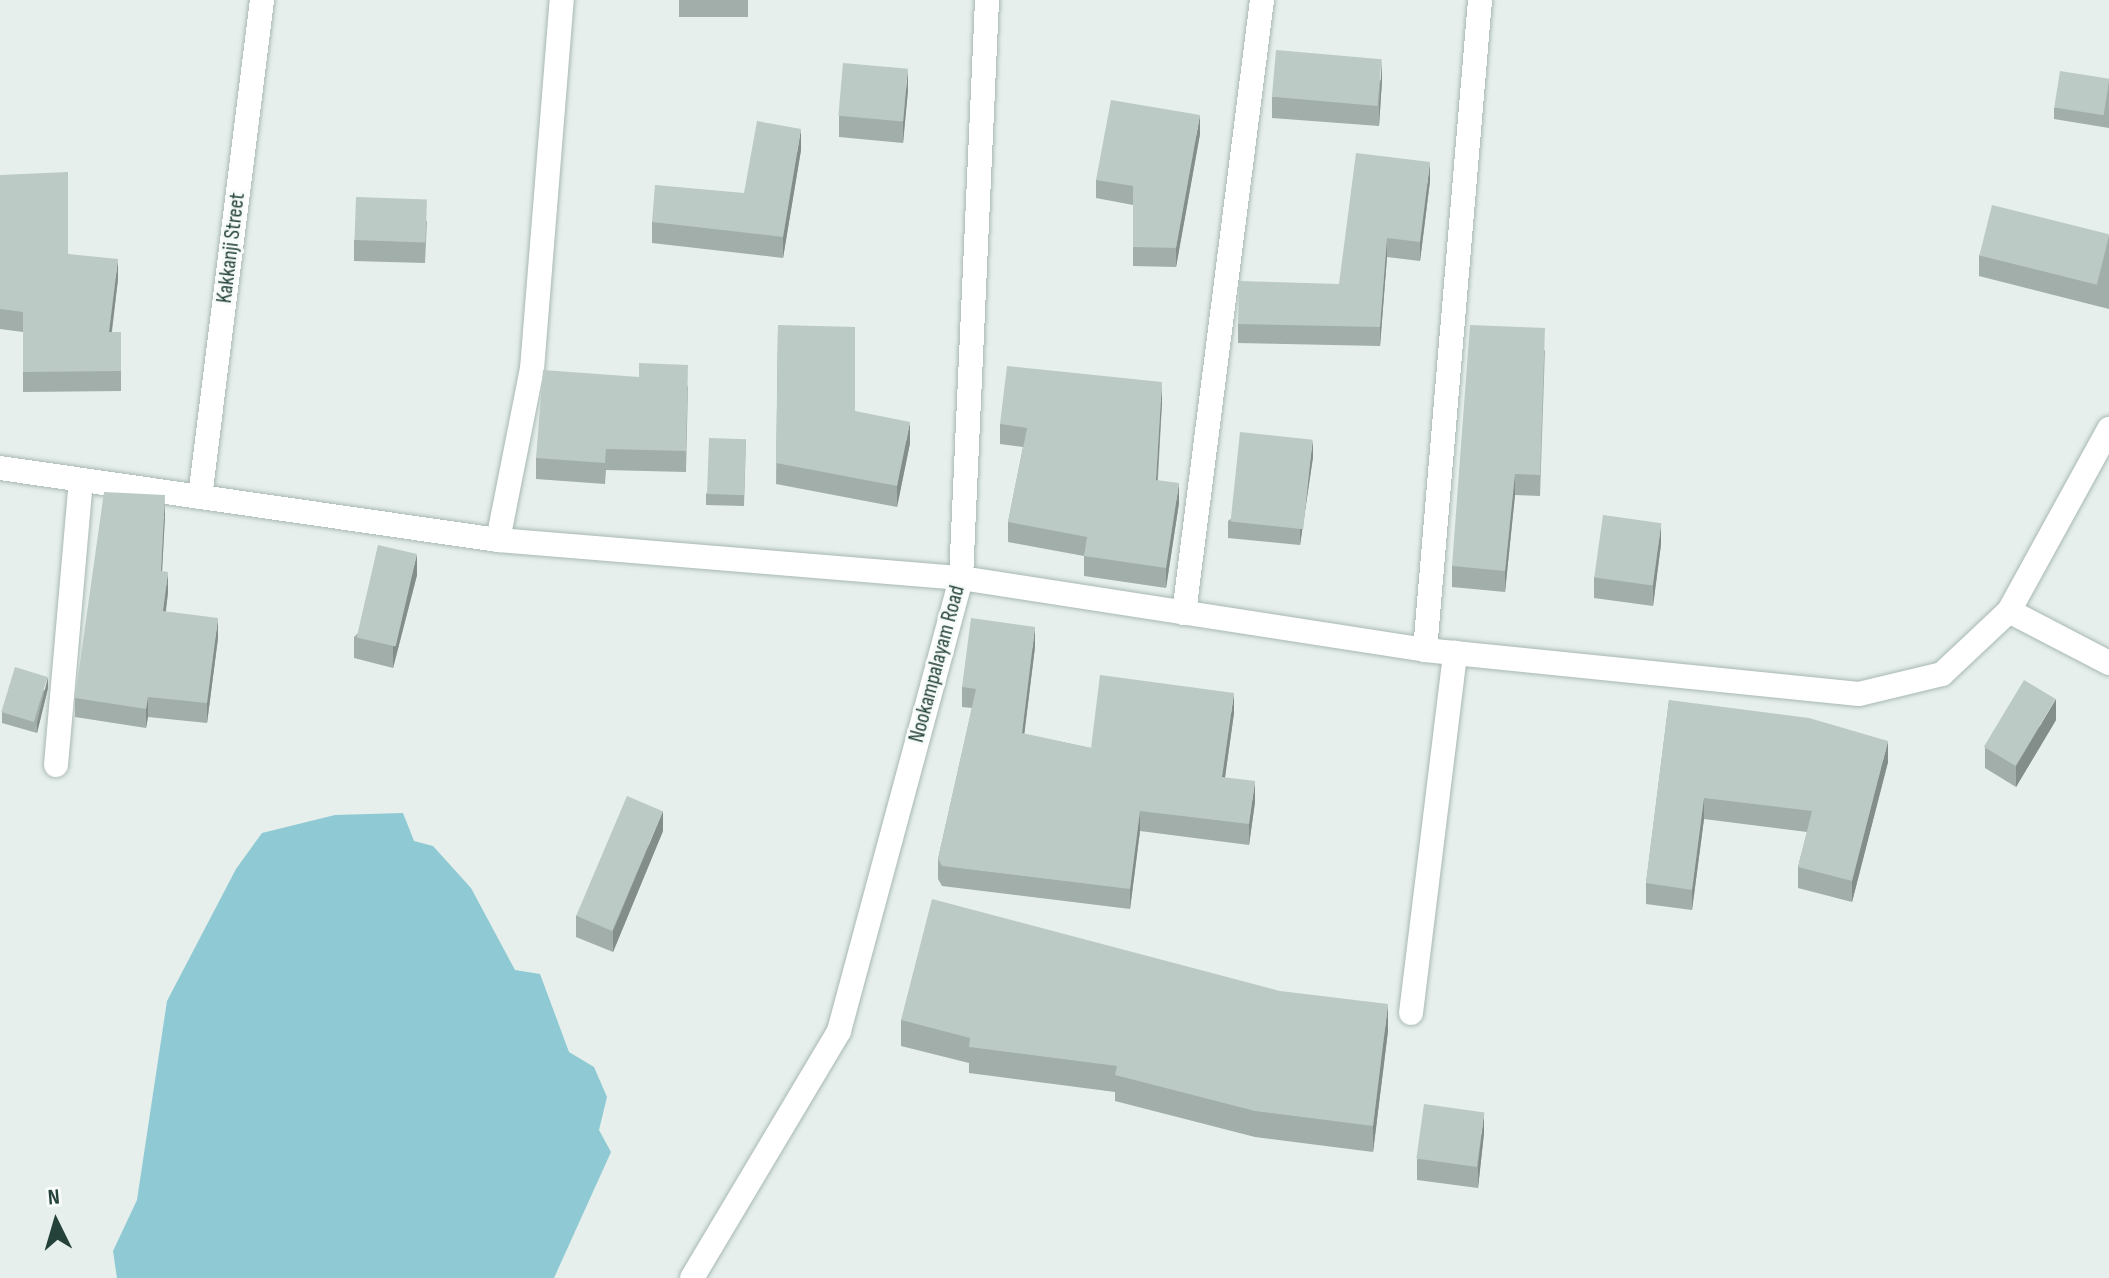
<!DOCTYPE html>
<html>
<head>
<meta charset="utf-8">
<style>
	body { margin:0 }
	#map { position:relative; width:2109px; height:1278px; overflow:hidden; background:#e6efeb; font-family:"Sofia Sans Condensed",sans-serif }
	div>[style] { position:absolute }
	.water>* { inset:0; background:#8ec9d4 }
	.roads { filter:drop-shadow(0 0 2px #a8b8b2) drop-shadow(0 0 2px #a8b8b2) }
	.minor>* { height:24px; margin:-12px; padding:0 12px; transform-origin:12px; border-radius:12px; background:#fff }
	.wall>* { inset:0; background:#a1aea9; transform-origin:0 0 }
	.shaded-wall>* { inset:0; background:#838d89 }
	.building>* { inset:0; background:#bbcac4; transform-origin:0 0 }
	span { translate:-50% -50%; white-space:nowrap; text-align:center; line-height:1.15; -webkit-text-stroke:6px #f7fbf9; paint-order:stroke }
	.street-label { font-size:22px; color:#24423a }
	.north { position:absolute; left:16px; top:1182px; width:80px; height:80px; -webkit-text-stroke:6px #f7fbf9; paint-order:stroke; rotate:355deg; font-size:22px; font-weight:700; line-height:32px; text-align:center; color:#24423a }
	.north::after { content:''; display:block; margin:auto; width:28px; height:36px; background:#24423a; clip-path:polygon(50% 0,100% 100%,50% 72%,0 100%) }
</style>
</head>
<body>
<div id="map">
	<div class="water">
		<div style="clip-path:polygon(403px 813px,414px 841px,433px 846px,471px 888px,515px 970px,540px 974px,569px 1052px,594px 1067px,607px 1097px,599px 1130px,611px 1152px,554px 1278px,117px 1278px,113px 1251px,137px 1200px,167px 1001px,236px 869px,262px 833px,335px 815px)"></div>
	</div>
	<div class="roads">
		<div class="minor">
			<div style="left:0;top:468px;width:503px;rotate:8.23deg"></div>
			<div style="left:498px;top:540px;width:465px;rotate:4.7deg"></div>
			<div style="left:961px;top:578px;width:470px;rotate:8.8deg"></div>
			<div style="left:1425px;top:650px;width:436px;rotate:5.8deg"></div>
			<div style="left:1859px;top:694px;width:85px;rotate:-13.5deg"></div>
			<div style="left:1942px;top:674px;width:92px;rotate:-43.2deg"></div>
			<div style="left:2009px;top:611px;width:208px;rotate:-61.2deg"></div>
			<div style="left:200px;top:497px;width:501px;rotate:-82.89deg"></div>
			<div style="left:498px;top:540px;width:174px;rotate:-78.8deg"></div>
			<div style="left:532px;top:369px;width:370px;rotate:-85.4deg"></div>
			<div style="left:2009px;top:611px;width:113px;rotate:27.5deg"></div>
			<div style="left:1184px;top:613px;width:618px;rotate:-82.75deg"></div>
			<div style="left:1425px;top:650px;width:652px;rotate:-85.16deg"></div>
			<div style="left:56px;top:765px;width:286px;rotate:-85deg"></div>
			<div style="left:1411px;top:1013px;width:363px;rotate:-83deg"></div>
			<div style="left:692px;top:1278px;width:287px;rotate:-59.2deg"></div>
			<div style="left:839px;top:1031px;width:469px;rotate:-74.9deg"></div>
			<div style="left:961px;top:578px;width:579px;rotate:-87.42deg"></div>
		</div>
	</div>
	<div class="wall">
		<div style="left:679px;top:0;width:69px;height:17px"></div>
		<div style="clip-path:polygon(2109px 79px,2109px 128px,2054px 119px,2054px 108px)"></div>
		<div style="clip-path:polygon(1382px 80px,1379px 126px,1272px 118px,1272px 97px)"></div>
		<div style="clip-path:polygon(908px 90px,903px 143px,839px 137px,839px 116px)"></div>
		<div style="clip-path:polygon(1200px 134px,1176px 267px,1133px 266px,1133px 205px,1096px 198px,1096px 180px)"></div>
		<div style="clip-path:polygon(801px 150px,783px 258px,652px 243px,652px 222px,744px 193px)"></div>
		<div style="clip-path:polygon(0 175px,68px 254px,118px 279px,112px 332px,121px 332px,121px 391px,23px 392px,23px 332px,0 329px)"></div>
		<div style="clip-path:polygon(1430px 181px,1420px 261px,1387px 257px,1380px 346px,1238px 343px,1238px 324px,1339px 284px)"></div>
		<div style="clip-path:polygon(427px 221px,425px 263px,354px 261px,354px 240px)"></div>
		<div style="clip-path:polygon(2109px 235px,2109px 309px,1979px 276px,1979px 255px)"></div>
		<div style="clip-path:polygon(778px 325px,855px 411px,910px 443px,897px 507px,776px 484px)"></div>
		<div style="clip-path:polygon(1545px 349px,1540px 496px,1515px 495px,1505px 592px,1452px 587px,1452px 566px)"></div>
		<div style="clip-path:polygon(688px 386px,686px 472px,606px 470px,605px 484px,536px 479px,536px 458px)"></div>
		<div style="clip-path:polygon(1162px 402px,1158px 480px,1179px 503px,1166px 588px,1084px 576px,1084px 556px,1008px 542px,1008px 522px,1023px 447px,1000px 444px,1000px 424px)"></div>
		<div style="clip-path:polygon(746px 439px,744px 506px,706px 505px,706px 494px)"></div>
		<div style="clip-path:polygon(1313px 457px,1300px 545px,1228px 538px,1228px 521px)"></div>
		<div style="clip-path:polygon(165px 515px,162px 572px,168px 592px,166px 612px,218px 638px,207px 723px,148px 717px,146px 728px,75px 717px,75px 698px)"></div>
		<div style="clip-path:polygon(1661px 544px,1653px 606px,1594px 598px,1594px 577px)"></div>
		<div style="clip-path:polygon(417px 575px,393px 668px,354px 658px,354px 637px)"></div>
		<div style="clip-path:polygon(1035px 647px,1024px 734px,1091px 748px,1234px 713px,1225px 778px,1255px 802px,1249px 845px,1140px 831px,1130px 909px,942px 886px,938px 879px,938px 859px,972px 708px,962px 707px,962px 687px)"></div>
		<div style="clip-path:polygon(48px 688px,37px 733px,2px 723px,2px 712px)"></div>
		<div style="clip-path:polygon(1669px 700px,1888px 762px,1852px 902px,1798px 888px,1798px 867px,1807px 832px,1704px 819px,1692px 910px,1646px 904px,1646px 883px)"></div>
		<div style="clip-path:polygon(2056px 720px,2016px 787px,1985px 768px,1985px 747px)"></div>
		<div style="clip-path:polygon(663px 831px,613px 952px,576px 937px,576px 916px)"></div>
		<div style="clip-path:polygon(901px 1020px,1388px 1031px,1373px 1152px,1255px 1137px,1115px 1101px,1115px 1092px,969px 1073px,969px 1063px,901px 1046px)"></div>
		<div style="clip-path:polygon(1484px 1133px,1478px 1188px,1417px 1180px,1417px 1159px)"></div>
	</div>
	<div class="shaded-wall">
		<div style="clip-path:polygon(1382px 59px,1382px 80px,1379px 126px,1379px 106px)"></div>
		<div style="clip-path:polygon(908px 69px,908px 90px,903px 143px,903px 122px)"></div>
		<div style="clip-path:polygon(1200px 115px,1200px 134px,1176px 267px,1176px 248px)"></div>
		<div style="clip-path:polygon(801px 129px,801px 150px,783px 258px,783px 237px)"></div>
		<div style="clip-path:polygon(1430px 162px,1430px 181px,1420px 261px,1420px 242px)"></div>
		<div style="clip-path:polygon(1387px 238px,1387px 257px,1380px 346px,1380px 327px)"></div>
		<div style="clip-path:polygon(118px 259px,118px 279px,109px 352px,109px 332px)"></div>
		<div style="clip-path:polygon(1162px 382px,1162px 402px,1156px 500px,1156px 480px)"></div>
		<div style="clip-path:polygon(910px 422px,910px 443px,897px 507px,897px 486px)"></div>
		<div style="clip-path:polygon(1313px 440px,1313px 457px,1300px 545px,1300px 529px)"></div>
		<div style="clip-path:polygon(1515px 474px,1515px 495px,1505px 592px,1505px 571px)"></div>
		<div style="clip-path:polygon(1179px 483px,1179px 503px,1166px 588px,1166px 568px)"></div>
		<div style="clip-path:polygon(165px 495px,165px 515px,161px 591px,161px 571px)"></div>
		<div style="clip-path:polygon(1661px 523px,1661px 544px,1653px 606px,1653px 586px)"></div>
		<div style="clip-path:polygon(417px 554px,417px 575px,393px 668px,393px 647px)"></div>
		<div style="clip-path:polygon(168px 572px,168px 592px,163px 631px,163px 611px)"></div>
		<div style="clip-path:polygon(218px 618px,218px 638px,207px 723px,207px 703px)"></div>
		<div style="clip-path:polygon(1035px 627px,1035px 647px,1022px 753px,1022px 733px)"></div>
		<div style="clip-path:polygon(48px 677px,48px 688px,37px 733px,37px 722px)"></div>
		<div style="clip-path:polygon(1234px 693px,1234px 713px,1222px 798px,1222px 777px)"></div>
		<div style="clip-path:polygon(148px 697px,148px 717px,146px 728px,146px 709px)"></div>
		<div style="clip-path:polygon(2056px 699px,2056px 720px,2016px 787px,2016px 766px)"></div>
		<div style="clip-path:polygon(1888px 741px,1888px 762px,1852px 902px,1852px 881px)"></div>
		<div style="clip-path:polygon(1255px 781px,1255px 802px,1249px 845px,1249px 824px)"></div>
		<div style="clip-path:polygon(1704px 798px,1704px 819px,1692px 910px,1692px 890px)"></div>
		<div style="clip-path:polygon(663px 811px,663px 831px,613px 952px,613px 931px)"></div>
		<div style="clip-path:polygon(1140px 811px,1140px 831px,1130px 909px,1130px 889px)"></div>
		<div style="clip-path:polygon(1388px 1004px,1388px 1031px,1373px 1152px,1373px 1126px)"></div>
		<div style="clip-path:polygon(1484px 1112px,1484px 1133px,1478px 1188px,1478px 1167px)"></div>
	</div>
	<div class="building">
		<div style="left:1276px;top:50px;width:106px;height:47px;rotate:5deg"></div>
		<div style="left:843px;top:63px;width:65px;height:53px;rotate:5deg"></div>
		<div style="left:2060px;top:71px;width:50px;height:37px;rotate:9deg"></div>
		<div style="clip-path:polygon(1111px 100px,1200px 115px,1176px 248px,1133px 247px,1133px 186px,1096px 180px)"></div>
		<div style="clip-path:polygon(757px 121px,801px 129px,783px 237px,652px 222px,655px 185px,744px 193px)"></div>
		<div style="clip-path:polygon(1356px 153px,1430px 162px,1420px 242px,1387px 238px,1380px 327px,1238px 324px,1239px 281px,1339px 284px)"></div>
		<div style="clip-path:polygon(68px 172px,68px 254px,118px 259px,109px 332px,121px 332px,121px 371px,23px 372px,23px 312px,0 309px,0 175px)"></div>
		<div style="left:356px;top:197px;width:71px;height:43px;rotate:2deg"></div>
		<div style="left:1992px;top:205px;width:121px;height:52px;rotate:14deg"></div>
		<div style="clip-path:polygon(778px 325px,855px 327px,855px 411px,910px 422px,897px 486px,776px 463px)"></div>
		<div style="clip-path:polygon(1470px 325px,1545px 328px,1540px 475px,1515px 474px,1505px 571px,1452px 566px)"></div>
		<div style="clip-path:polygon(639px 363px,688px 365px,686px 451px,606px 449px,605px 463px,536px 458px,543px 370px,639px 377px)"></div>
		<div style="clip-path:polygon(1007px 366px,1162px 382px,1156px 480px,1179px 483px,1166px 568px,1084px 556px,1087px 537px,1008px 522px,1027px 428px,1000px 424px)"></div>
		<div style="left:1240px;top:432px;width:73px;height:90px;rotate:6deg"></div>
		<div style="left:709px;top:438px;width:37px;height:56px;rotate:2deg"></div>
		<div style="clip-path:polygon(104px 492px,165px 495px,161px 571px,168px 572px,163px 611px,218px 618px,207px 703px,148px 697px,146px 709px,75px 698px)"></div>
		<div style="left:1603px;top:515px;width:59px;height:63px;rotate:8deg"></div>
		<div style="left:378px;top:545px;width:40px;height:95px;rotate:13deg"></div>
		<div style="clip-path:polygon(971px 618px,1035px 627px,1022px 733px,1091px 748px,1100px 675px,1234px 693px,1222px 777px,1255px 781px,1249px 824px,1140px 811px,1130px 889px,942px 866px,938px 859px,976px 689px,962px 687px)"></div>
		<div style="left:15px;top:667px;width:34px;height:47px;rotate:17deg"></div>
		<div style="left:2024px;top:680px;width:37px;height:78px;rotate:31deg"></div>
		<div style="clip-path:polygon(1669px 700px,1809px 718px,1888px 741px,1852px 881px,1798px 867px,1812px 811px,1704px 798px,1692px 890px,1646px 883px)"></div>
		<div style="left:627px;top:796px;width:39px;height:130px;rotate:23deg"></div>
		<div style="clip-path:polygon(932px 899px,1280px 991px,1388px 1004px,1373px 1126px,1255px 1111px,1115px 1075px,1117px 1066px,969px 1047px,970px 1038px,901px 1020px)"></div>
		<div style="left:1424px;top:1104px;width:61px;height:55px;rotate:8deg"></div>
	</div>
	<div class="street-label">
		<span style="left:231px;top:248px;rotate:-83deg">Kakkanji Street</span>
		<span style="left:937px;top:664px;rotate:-75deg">Nookampalayam Road</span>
	</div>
	<div class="north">N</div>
</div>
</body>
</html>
